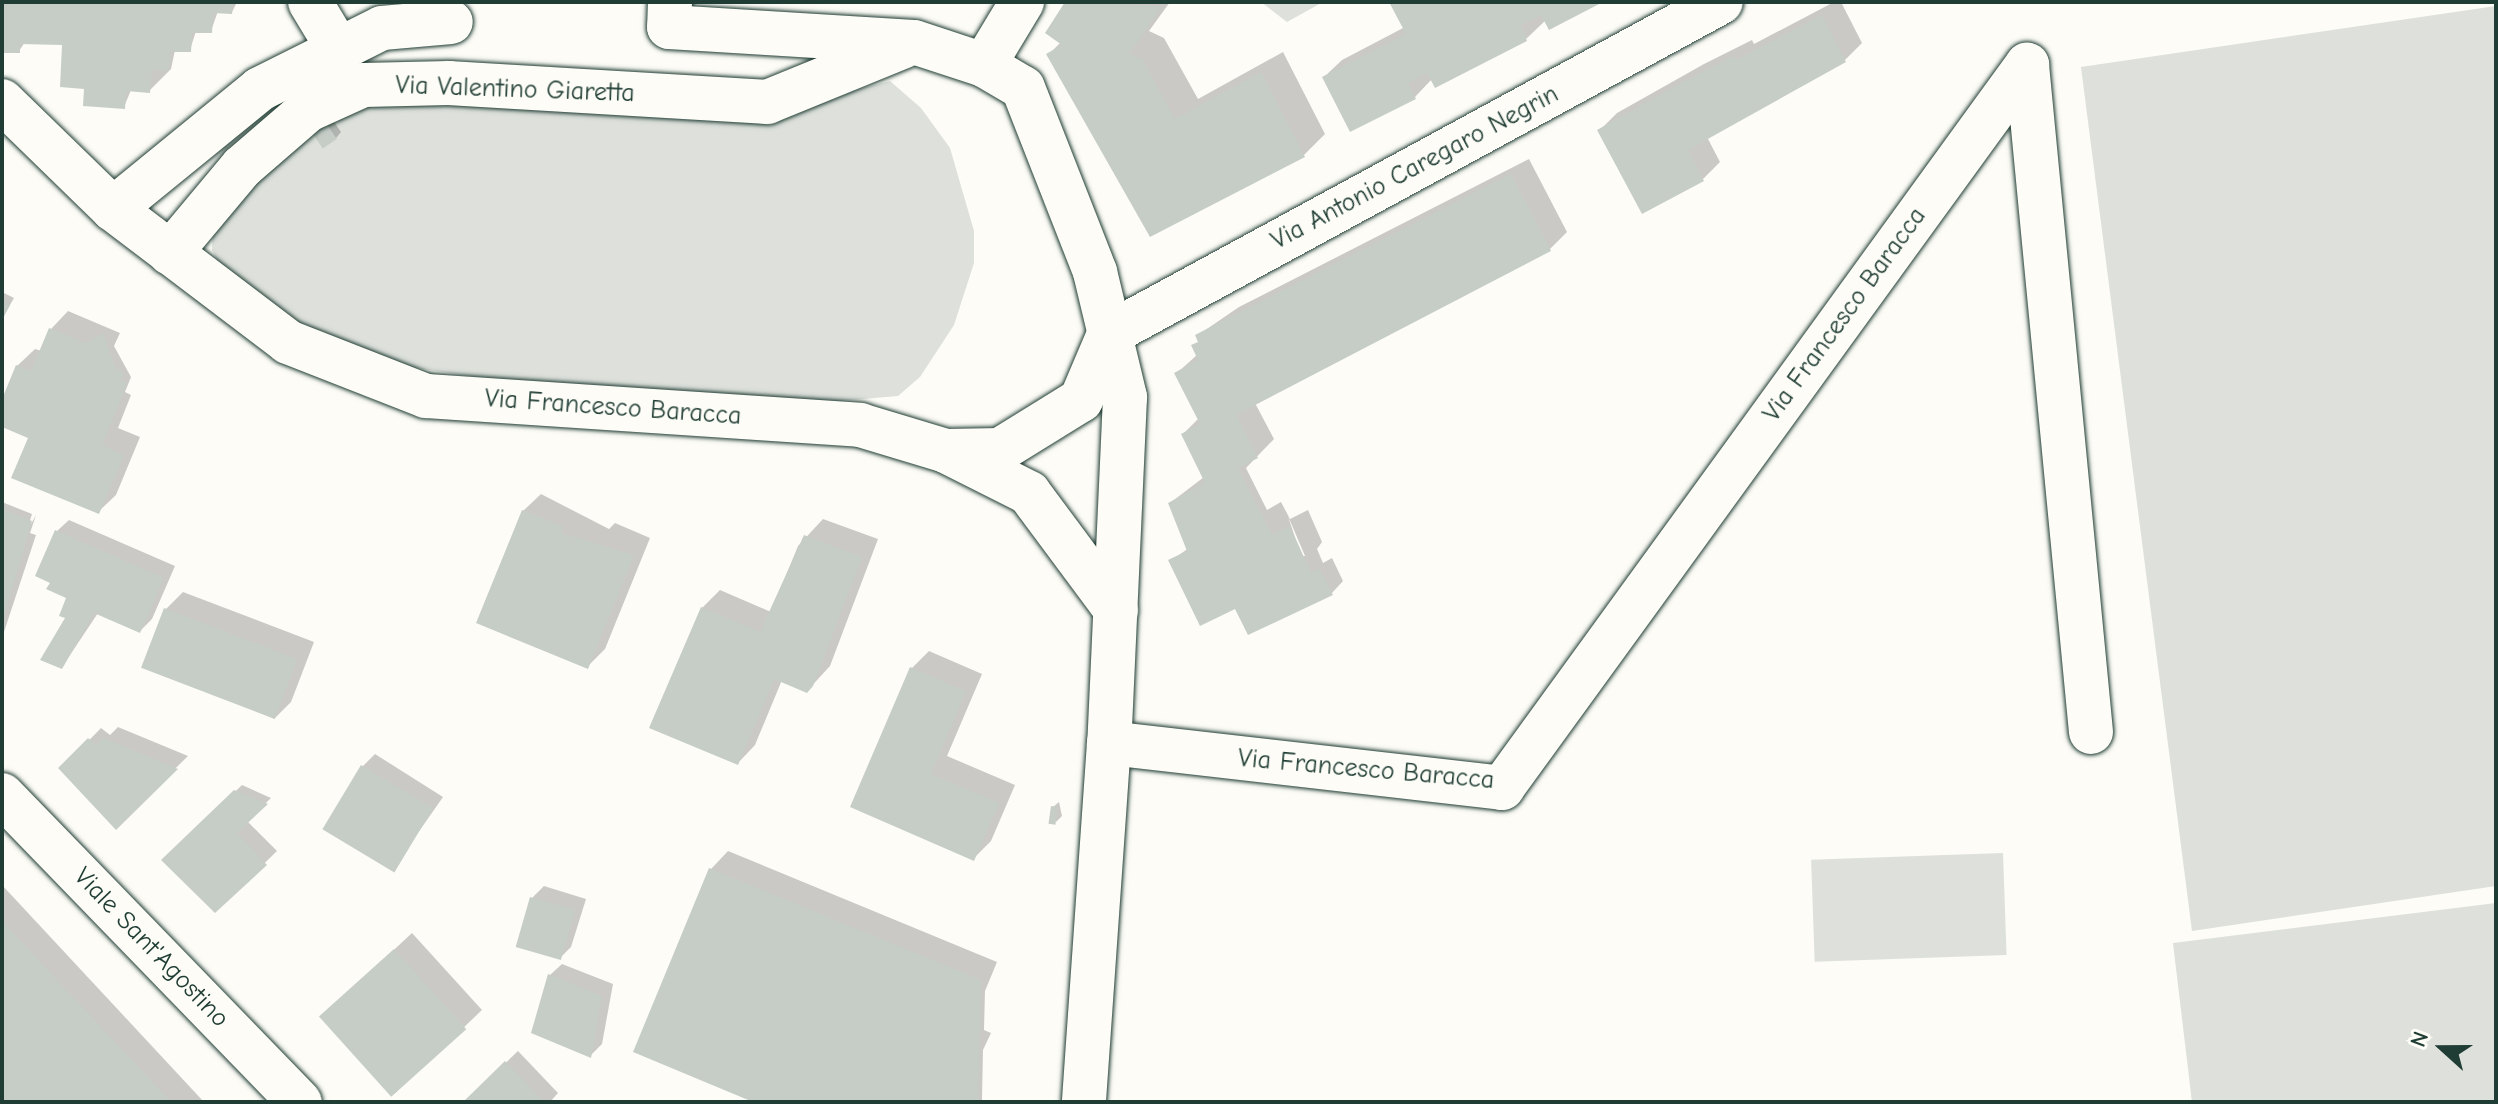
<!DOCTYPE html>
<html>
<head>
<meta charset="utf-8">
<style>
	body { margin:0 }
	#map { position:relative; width:2498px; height:1104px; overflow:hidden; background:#fdfcf7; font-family:"Comic Neue",sans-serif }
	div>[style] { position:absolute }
	.green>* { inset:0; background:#dde0db; transform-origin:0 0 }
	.shadow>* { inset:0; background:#0003 }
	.building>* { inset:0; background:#c6cdc7; transform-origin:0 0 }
	.roads { filter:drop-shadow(0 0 2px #1f3d34) drop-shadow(0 0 2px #1f3d34) }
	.minor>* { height:44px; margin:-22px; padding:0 22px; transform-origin:22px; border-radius:22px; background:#fdfcf7 }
	.major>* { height:44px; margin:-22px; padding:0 22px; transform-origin:22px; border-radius:22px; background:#fdfcf7 }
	span { translate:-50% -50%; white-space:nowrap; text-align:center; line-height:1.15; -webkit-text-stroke:6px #fdfcf7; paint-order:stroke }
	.street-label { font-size:26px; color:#1f3d34 }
	.frame { position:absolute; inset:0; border:4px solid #1f3d34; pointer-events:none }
	.north { position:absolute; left:2402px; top:1008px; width:80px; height:80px; -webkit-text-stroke:6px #fdfcf7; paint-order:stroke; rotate:291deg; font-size:22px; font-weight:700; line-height:32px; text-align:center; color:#1f3d34 }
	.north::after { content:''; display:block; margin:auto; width:28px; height:36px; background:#1f3d34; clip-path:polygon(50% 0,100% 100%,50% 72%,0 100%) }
</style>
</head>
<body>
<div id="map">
	<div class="green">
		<div style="clip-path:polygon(1261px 2px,1323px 2px,1287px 22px)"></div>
		<div style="clip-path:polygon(2496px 6px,2496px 886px,2192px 931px,2081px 67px)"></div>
		<div style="clip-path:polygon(890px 81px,921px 108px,950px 148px,974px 231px,974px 263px,954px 325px,920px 377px,898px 396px,815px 403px,510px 382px,410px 367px,289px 319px,225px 276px,212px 250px,213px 223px,336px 107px,402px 93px,760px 114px)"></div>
		<div style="left:2003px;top:853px;width:102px;height:192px;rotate:88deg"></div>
		<div style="clip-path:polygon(2496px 903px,2496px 1102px,2192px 1102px,2173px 943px)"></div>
	</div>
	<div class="shadow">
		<div style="clip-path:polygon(2px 2px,237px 2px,232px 12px,218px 11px,211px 31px,196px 31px,190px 50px,175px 50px,171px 69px,149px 91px,131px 90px,124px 107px,86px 87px,64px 44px,25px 42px,19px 51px,2px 51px)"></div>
		<div style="clip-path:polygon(1067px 2px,1170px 2px,1149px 31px,1164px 38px,1198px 99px,1283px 52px,1325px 134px,1304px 155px,1150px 235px,1048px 55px,1061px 42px,1048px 33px)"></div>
		<div style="clip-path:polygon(1391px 2px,1599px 2px,1546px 20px,1526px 39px,1432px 79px,1415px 97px,1324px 77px,1342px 60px,1405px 27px)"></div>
		<div style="clip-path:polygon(1834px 2px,1841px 2px,1862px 43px,1845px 60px,1707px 137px,1720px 162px,1703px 179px,1600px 130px,1617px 113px,1704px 64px,1752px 40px,1754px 44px)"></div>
		<div style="clip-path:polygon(330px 116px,341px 132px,336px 138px,313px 130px)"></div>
		<div style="clip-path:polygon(evenodd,1529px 159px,1567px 232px,1549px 250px,1255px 403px,1274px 439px,1246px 468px,1267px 510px,1281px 502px,1290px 519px,1308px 510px,1322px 542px,1317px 549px,1323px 563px,1332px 558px,1343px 581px,1332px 593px,1236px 606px,1170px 561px,1189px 548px,1170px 503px,1204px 477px,1183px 434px,1199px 418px,1177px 373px,1198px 354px,1198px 335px,1239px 307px,1529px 159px,1288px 516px,1305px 556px,1301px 556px,1288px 516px)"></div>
		<div style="clip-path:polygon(2px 292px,14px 298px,2px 319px)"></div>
		<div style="clip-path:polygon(68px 311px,120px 333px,114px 346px,131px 377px,125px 392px,131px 395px,118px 428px,140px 437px,116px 495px,98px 512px,31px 437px,2px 425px,2px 404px,17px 366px,35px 349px,42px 351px,51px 329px)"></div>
		<div style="clip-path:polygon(541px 494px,609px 529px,615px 523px,650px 538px,605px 649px,588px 666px,523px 511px)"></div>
		<div style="clip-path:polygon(2px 502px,32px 514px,26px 533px,36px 515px,30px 533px,36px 535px,2px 638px)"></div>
		<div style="clip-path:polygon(823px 519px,878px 539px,830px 666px,807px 691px,782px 680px,755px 745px,738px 763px,702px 608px,720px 590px,771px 612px,798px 546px)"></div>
		<div style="clip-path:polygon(69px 520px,175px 566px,152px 619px,140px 631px,98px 613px,62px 667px,68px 597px,53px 582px,57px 531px)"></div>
		<div style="clip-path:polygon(183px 592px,314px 642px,291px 702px,274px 719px,166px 609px)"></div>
		<div style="clip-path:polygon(929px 651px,982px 674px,947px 756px,1015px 785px,991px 841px,974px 858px,853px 806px,911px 669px)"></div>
		<div style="clip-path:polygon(118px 727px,188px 756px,116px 827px,61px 769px,101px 728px,110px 735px)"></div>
		<div style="clip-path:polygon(375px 754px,443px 797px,392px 870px,363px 766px)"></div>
		<div style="clip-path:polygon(242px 785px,271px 798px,247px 821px,277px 851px,216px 911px,164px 860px)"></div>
		<div style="clip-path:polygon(1059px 802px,1062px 816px,1056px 822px,1053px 807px)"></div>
		<div style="clip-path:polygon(728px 851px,997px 962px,985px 991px,984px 1030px,991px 1033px,983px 1050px,982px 1100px,987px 1102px,759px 1102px,636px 1051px,711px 869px)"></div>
		<div style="clip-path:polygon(2px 885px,204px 1102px,2px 1102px)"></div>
		<div style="clip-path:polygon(544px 886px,586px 899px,571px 947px,559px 959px,532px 898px)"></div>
		<div style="clip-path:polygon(412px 933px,482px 1010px,394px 1094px,340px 1000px)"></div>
		<div style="clip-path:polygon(562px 964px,613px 984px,602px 1044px,590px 1056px,550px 975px)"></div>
		<div style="clip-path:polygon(518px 1051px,558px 1093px,550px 1102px,465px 1102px)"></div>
	</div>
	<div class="building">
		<div style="clip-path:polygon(2px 2px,233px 2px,232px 14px,213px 13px,212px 33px,192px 33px,191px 52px,170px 52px,169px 71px,152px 70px,150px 93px,126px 91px,125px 109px,83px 106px,84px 89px,60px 87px,62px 45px,20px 44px,20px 53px,2px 53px)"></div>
		<div style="clip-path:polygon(1065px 2px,1162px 6px,1129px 54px,1142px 59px,1175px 119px,1261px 72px,1305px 157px,1150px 237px,1046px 54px,1062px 45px,1045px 33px)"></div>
		<div style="clip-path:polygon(1389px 2px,1603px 2px,1549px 30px,1541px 15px,1521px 25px,1527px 41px,1435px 88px,1427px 73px,1408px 83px,1416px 99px,1350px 132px,1322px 77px,1406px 34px)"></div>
		<div style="clip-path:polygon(1822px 15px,1846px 62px,1688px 150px,1704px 181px,1642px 214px,1597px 130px,1685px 81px,1734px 56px,1736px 60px)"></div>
		<div style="left:324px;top:120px;width:23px;height:17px;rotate:56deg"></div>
		<div style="clip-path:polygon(1511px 174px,1551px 251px,1236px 415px,1258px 458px,1238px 468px,1272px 535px,1290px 526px,1311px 573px,1319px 568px,1333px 595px,1248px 635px,1235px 609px,1200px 626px,1168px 560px,1187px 551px,1168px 503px,1205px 483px,1181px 434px,1200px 424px,1174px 373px,1198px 360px,1191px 345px,1198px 342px,1195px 335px)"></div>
		<div style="clip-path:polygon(2px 300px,10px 305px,2px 320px)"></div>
		<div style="clip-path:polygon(49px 328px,86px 343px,103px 333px,116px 369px,123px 370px,122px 381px,127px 383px,102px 445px,124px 455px,99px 514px,11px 478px,28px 438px,2px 427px,2px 399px,16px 365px,31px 371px)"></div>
		<div style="clip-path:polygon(2px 509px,32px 521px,2px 622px)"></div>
		<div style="clip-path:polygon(522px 510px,563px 526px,561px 533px,634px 555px,588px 669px,476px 623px)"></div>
		<div style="clip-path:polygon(55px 530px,164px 578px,140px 633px,94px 613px,62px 669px,40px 660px,65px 618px,59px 616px,66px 598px,46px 589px,50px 583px,35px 576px)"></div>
		<div style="clip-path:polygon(804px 535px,862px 557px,813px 686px,807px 693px,774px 679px,738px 765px,649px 728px,701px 607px,760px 632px)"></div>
		<div style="left:164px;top:608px;width:143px;height:64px;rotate:21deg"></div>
		<div style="clip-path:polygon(910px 667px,966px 691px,931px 774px,999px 803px,974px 861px,850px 807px)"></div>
		<div style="clip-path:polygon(88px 738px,96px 745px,104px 738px,178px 769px,116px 830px,58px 768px)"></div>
		<div style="left:361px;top:765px;width:84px;height:75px;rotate:31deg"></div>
		<div style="clip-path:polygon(234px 790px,268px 804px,237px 833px,267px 865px,215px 913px,161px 860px)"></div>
		<div style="left:1051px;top:806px;width:7px;height:18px;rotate:8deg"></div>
		<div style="clip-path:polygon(709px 868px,981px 980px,978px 1102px,753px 1102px,633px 1052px)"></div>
		<div style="left:530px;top:897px;width:47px;height:52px;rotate:16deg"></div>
		<div style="clip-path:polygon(2px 921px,171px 1102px,2px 1102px)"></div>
		<div style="left:394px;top:949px;width:108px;height:101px;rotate:48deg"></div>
		<div style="clip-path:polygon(548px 974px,602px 996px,591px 1058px,531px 1033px)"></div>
		<div style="clip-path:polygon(505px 1061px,544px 1102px,463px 1102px)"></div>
	</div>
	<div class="roads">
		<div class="minor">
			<div style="left:310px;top:2px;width:56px;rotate:58.9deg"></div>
			<div style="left:670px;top:2px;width:25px;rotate:92deg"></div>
			<div style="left:669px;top:27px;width:245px;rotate:3.5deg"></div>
			<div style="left:914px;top:42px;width:74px;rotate:18.2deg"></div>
			<div style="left:984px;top:65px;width:45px;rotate:30.5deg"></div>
			<div style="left:1023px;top:88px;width:198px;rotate:68.6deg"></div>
			<div style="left:1095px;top:272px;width:129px;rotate:76.5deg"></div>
			<div style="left:1125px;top:397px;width:346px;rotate:92.6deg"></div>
			<div style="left:1109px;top:743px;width:360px;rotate:94deg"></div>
			<div style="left:984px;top:65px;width:74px;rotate:-58.9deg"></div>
			<div style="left:2px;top:101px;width:155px;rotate:44.2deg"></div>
			<div style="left:113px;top:209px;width:220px;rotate:37.2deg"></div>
			<div style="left:288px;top:342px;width:148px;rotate:21.4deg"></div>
			<div style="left:426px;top:396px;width:435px;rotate:3.8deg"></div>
			<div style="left:860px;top:425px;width:90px;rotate:16.8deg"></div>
			<div style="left:946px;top:451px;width:93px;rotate:26.8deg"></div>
			<div style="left:1029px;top:493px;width:146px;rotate:53.4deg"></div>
			<div style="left:113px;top:209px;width:190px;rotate:-39.2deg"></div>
			<div style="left:260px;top:89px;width:136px;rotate:-26.6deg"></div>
			<div style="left:382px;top:28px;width:69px;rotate:-5deg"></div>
			<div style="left:170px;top:253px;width:112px;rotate:-50.1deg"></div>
			<div style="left:242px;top:167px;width:87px;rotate:-40.8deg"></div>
			<div style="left:308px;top:110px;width:60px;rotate:-24.4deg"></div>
			<div style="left:363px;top:85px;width:86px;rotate:-1.3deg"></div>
			<div style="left:449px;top:83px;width:319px;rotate:3.4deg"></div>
			<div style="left:767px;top:102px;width:148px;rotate:-22.2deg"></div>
			<div style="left:1109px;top:334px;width:696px;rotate:-28.48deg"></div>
			<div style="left:946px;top:451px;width:54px;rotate:-1.1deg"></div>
			<div style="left:1000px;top:450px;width:95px;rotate:-31.7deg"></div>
			<div style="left:1081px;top:400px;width:72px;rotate:-67deg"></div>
			<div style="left:1109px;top:743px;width:396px;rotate:6.5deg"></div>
			<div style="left:1502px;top:788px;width:894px;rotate:-54.02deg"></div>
			<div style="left:2027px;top:65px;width:670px;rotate:84.52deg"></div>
		</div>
		<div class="major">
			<div style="left:2px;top:795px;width:428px;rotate:45.9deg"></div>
		</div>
	</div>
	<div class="street-label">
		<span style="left:515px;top:90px;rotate:2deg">Via Valentino Giaretta</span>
		<span style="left:1415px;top:168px;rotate:-28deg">Via Antonio Caregaro Negrin</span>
		<span style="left:1845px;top:315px;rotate:-54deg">Via Francesco Baracca</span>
		<span style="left:613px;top:408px;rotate:4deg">Via Francesco Baracca</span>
		<span style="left:1366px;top:770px;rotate:5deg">Via Francesco Baracca</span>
		<span style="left:151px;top:948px;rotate:46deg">Viale Sant'Agostino</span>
	</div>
	<div class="frame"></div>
	<div class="north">N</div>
</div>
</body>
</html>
